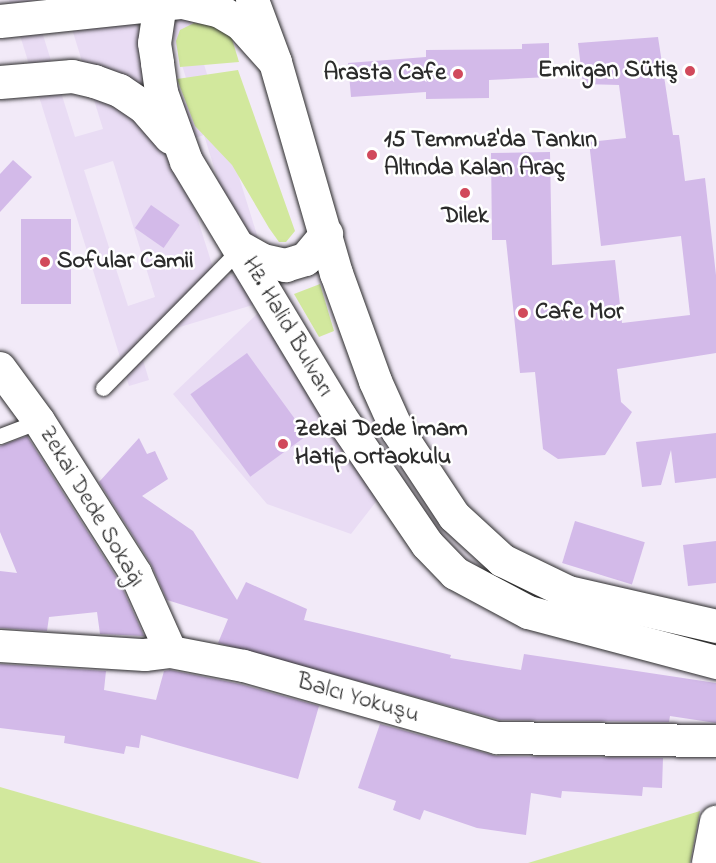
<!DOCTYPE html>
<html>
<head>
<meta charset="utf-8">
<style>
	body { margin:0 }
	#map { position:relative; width:716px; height:863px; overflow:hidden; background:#f2eaf8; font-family:"Indie Flower",sans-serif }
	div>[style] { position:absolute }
	.built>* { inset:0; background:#e9dcf4 }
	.green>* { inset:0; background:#d2e89d }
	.building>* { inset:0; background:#d3bae9; transform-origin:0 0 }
	.roads { filter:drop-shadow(0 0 2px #2b2b2b) drop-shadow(0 0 2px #2b2b2b) }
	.lane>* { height:15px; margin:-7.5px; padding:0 7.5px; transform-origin:7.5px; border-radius:7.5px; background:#fff }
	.street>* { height:32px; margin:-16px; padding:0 16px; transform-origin:16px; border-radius:16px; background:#fff }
	.secondary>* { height:33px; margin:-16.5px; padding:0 16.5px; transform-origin:16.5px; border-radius:16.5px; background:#fff }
	.primary>* { height:33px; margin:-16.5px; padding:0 16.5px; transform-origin:16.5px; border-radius:16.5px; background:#fff }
	.dots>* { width:16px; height:16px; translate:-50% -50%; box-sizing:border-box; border:3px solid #fff; border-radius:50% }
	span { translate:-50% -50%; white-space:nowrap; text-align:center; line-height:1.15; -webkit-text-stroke:5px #fff; paint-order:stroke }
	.poi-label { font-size:24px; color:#2b2b2b; font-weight:700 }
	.right { translate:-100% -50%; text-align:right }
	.left { translate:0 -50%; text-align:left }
	.street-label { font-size:24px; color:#2b2b2b }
</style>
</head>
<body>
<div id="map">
	<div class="built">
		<div style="clip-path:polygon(evenodd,9px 0,32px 0,75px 137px,103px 129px,63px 0,130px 0,164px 111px,193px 101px,162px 0,184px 0,289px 338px,382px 494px,351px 534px,267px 504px,173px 394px,258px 313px,256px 304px,137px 340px,149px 380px,129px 386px,9px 0,204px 135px,246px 271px,217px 280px,174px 145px,204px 135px,9px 0,113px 161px,155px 297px,128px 306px,84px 170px,113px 161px)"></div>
	</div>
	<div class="green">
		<div style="clip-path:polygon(194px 23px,221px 27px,232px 39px,239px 62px,180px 67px,176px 41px,180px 30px)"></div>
		<div style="clip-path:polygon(238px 70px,295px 231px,286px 242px,279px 242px,269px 228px,232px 165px,195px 126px,177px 79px)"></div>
		<div style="clip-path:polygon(320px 284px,334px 331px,319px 337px,294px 294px)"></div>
		<div style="clip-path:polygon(0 787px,262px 863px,0 863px)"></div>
		<div style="clip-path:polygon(700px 811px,690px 863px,528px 863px)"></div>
	</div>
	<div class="building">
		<div style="clip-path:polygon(658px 37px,673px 135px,679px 135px,685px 181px,705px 178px,716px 275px,716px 353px,617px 369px,621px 402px,632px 412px,605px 455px,558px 459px,543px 449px,535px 372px,520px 373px,506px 240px,492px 240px,491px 153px,550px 152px,552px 265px,615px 260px,622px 323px,690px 315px,681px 236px,601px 246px,589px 142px,626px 138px,619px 85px,583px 84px,578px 43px)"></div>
		<div style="clip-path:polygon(549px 43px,549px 77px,489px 80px,489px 98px,426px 99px,426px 92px,351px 97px,348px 63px,426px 57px,426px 50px,522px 49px,522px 44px)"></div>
		<div style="clip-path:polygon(13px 160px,32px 177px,0 212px,0 174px)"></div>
		<div style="left:151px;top:205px;width:35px;height:28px;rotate:35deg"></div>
		<div style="left:21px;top:219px;width:50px;height:85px"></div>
		<div style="left:247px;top:353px;width:102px;height:70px;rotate:54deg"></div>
		<div style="clip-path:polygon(716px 433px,716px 478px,675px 483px,671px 450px,661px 485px,642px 487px,636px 442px)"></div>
		<div style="clip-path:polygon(27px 436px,120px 583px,144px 636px,100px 634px,97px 612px,49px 617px,47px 631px,0 628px,0 571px,17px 573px,0 532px,0 446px)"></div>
		<div style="clip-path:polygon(139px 438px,147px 454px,155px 451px,168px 479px,142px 496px,193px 531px,237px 600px,246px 582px,307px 609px,304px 620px,451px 655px,450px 658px,521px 670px,524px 654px,716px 683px,716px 723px,670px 716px,669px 722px,500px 720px,218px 643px,228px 619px,167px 600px,151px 564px,99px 482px)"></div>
		<div style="left:575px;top:521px;width:73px;height:44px;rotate:17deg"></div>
		<div style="clip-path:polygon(716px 541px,716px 583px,688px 586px,683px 545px)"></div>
		<div style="clip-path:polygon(0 664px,106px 671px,104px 690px,156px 700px,164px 671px,170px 670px,240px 684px,319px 706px,298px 779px,141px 735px,139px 748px,126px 746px,124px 754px,64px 743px,65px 736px,0 728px)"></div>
		<div style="clip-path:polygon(380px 724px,496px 756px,663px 758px,662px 788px,643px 787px,642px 796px,562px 791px,561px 798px,531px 793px,526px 835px,477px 828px,424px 810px,420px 820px,393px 810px,396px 801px,358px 788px)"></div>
	</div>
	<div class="roads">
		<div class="lane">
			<div style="left:103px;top:388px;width:197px;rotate:-45.4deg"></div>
			<div style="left:0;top:436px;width:42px;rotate:-21deg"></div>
		</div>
		<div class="street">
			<div style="left:0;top:368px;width:66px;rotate:53.7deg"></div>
			<div style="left:39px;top:421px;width:181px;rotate:57.6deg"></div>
			<div style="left:136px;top:574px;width:85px;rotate:65.8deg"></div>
			<div style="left:0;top:646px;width:145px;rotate:3.6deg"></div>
			<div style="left:145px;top:655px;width:26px;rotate:-7deg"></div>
			<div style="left:171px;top:652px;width:74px;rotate:10.9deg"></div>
			<div style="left:244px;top:666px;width:263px;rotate:15.9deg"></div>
			<div style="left:497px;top:738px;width:219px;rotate:0.8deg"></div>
			<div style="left:708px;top:863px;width:42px;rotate:-79deg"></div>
		</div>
		<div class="secondary">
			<div style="left:252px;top:0;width:66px;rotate:69.6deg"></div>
		</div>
		<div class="primary">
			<div style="left:160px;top:3px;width:40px;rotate:98.5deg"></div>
			<div style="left:154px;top:43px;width:20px;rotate:81deg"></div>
			<div style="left:157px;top:63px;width:29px;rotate:82deg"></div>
			<div style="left:161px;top:92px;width:73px;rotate:70.1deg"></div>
			<div style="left:186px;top:161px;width:297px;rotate:58.9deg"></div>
			<div style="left:339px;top:415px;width:156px;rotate:55.7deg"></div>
			<div style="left:427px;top:544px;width:40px;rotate:46deg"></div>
			<div style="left:455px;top:573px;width:83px;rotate:28.1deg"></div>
			<div style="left:528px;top:612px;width:195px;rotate:14.9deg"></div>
			<div style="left:0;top:21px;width:183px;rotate:-6deg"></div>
			<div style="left:182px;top:2px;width:37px;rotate:13deg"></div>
			<div style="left:218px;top:10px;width:26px;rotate:31deg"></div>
			<div style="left:240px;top:23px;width:52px;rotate:48.1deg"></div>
			<div style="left:275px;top:62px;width:220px;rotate:73.9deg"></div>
			<div style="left:336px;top:273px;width:115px;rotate:70.1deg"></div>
			<div style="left:375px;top:381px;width:54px;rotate:65.8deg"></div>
			<div style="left:397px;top:430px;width:103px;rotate:56.5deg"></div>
			<div style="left:454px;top:516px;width:65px;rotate:42.5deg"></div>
			<div style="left:502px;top:560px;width:73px;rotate:25.9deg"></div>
			<div style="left:568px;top:592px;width:152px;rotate:12.9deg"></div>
			<div style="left:0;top:82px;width:72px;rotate:-4.8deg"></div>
			<div style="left:72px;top:76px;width:23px;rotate:13deg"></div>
			<div style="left:94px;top:81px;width:27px;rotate:20deg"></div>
			<div style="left:119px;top:90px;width:29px;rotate:34deg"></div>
			<div style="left:143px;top:106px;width:41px;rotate:48.9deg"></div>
			<div style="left:241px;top:248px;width:25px;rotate:29deg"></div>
			<div style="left:263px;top:260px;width:23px;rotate:13deg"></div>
			<div style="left:285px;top:265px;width:21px;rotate:-17deg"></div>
			<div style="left:305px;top:259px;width:33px;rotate:-50deg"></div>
		</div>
	</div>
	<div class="dots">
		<div style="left:690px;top:71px;background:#d1495b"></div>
		<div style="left:458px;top:74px;background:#d1495b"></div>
		<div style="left:372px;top:155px;background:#d1495b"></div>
		<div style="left:465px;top:193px;background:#d1495b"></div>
		<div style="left:45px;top:262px;background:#d1495b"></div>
		<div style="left:523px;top:313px;background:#d1495b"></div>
		<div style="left:283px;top:444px;background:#d1495b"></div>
	</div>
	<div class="poi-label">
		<span class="right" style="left:678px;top:71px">Emirgan Sütiş</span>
		<span class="right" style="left:446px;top:74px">Arasta Cafe</span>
		<span class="left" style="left:384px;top:155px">15 Temmuz'da Tankın<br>Altında Kalan Araç</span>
		<span style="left:465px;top:217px">Dilek</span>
		<span class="left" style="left:57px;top:262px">Sofular Camii</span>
		<span class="left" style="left:535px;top:313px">Cafe Mor</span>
		<span class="left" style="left:295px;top:444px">Zekai Dede İmam<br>Hatip Ortaokulu</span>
	</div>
	<div class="street-label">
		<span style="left:287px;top:327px;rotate:60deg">Hz. Halid Bulvarı</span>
		<span style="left:91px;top:507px;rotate:59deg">Zekai Dede Sokağı</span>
		<span style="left:358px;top:699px;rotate:16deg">Balcı Yokuşu</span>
	</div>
</div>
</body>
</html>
